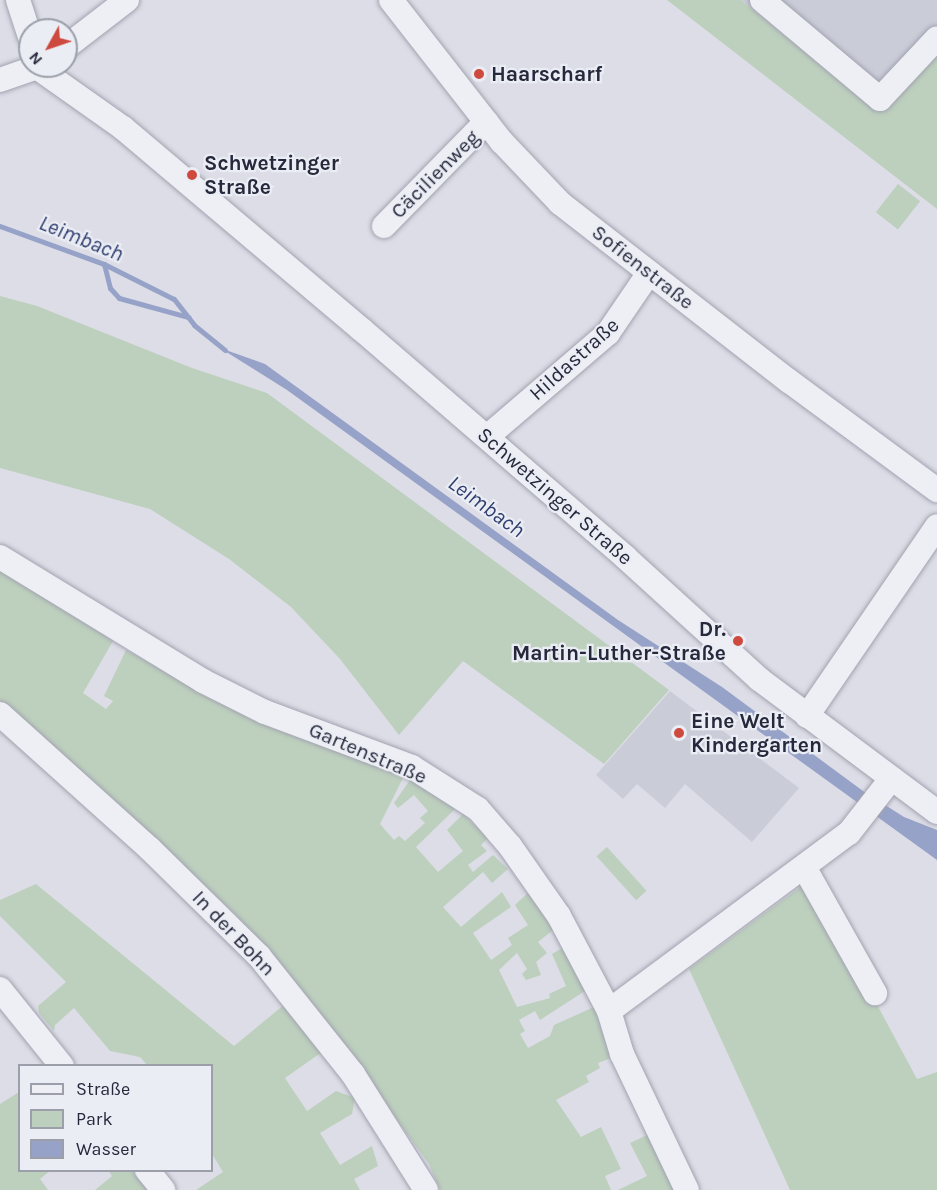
<!DOCTYPE html>
<html>
<head>
<meta charset="utf-8">
<style>
	body { margin:0 }
	#map { position:relative; width:937px; height:1190px; overflow:hidden; background:#dcdde6; font-family:Karla,sans-serif }
	div>[style] { position:absolute }
	.built>* { inset:0; background:#caccd8 }
	.green>* { inset:0; background:#bdd0bd; transform-origin:0 0 }
	.water>* { inset:0; background:#96a2c7 }
	.stream>* { height:5px; margin:-2.5px; padding:0 2.5px; transform-origin:2.5px; border-radius:2.5px; background:#96a2c7 }
	.roads { filter:drop-shadow(0 0 2px #a2a3b0) drop-shadow(0 0 2px #a2a3b0) }
	.minor>* { height:24px; margin:-12px; padding:0 12px; transform-origin:12px; border-radius:12px; background:#eeeff5 }
	.dots>* { width:16px; height:16px; translate:-50% -50%; box-sizing:border-box; border:3px solid #ebedf4; border-radius:50% }
	span { translate:-50% -50%; white-space:nowrap; text-align:center; line-height:1.15; -webkit-text-stroke:4.5px #ebedf4; paint-order:stroke }
	.poi-label { font-size:21px; color:#26293c; font-weight:700 }
	.left { translate:0 -50%; text-align:left }
	.right { translate:-100% -50%; text-align:right }
	.street-label { font-size:21px; color:#26293c }
	.water-label { font-size:22px; color:#303e70; font-style:italic }
	.legend { position:absolute; left:18px; top:1064px; width:195px; height:108px; box-sizing:border-box; background:#ebedf4; border:2px solid #9c9faa; margin:0; padding:8px 10px; list-style:none; font-size:18px; color:#26293c }
	.legend li { display:flex; align-items:center; gap:12px; height:30px }
	.legend b { width:30px; border:2px solid #9c9faa }
	.north { position:absolute; left:18px; top:18px; width:60px; height:60px; box-sizing:border-box; background:#ebedf4; border:2px solid #9c9faa; border-radius:50%; rotate:230deg; font-size:16px; font-weight:700; line-height:24px; text-align:center; color:#26293c }
	.north::after { content:''; display:block; margin:auto; width:21px; height:27px; background:#ce4a3e; clip-path:polygon(50% 0,100% 100%,50% 72%,0 100%) }
</style>
</head>
<body>
<div id="map">
	<div class="built">
		<div style="clip-path:polygon(741px 0,937px 0,937px 44px,874px 108px)"></div>
		<div style="clip-path:polygon(670px 691px,799px 788px,752px 842px,685px 784px,665px 808px,637px 784px,623px 799px,596px 775px)"></div>
	</div>
	<div class="green">
		<div style="clip-path:polygon(667px 0,741px 0,874px 108px,937px 44px,937px 209px)"></div>
		<div style="left:898px;top:184px;width:28px;height:36px;rotate:38deg"></div>
		<div style="clip-path:polygon(0 296px,37px 306px,192px 368px,267px 393px,669px 690px,604px 764px,463px 661px,399px 735px,340px 659px,291px 607px,229px 559px,150px 509px,0 468px)"></div>
		<div style="clip-path:polygon(0 568px,113px 641px,83px 693px,106px 709px,113px 701px,104px 696px,126px 650px,177px 678px,405px 774px,380px 824px,394px 840px,399px 836px,405px 841px,425px 823px,420px 818px,428px 811px,414px 795px,398px 808px,394px 803px,410px 780px,456px 808px,416px 847px,438px 872px,463px 851px,447px 830px,463px 814px,488px 838px,481px 845px,487px 851px,468px 865px,473px 872px,493px 855px,508px 869px,492px 883px,483px 872px,443px 907px,461px 927px,502px 892px,511px 907px,473px 933px,491px 960px,512px 945px,508px 938px,528px 925px,515px 905px,529px 892px,553px 930px,538px 942px,547px 953px,536px 962px,541px 975px,526px 980px,522px 974px,527px 969px,517px 953px,499px 970px,517px 1007px,550px 998px,549px 994px,566px 986px,552px 954px,562px 948px,588px 989px,540px 1020px,535px 1011px,519px 1020px,525px 1031px,520px 1034px,528px 1048px,550px 1036px,554px 1025px,594px 1007px,611px 1058px,598px 1063px,600px 1068px,586px 1076px,589px 1082px,556px 1100px,581px 1137px,601px 1127px,621px 1169px,605px 1176px,611px 1190px,440px 1190px,429px 1164px,333px 1032px,236px 915px,103px 790px,0 701px)"></div>
		<div style="left:607px;top:847px;width:59px;height:14px;rotate:48deg"></div>
		<div style="clip-path:polygon(810px 880px,917px 1079px,937px 1072px,937px 1190px,790px 1190px,689px 969px)"></div>
		<div style="clip-path:polygon(36px 884px,234px 1046px,285px 1004px,322px 1052px,285px 1078px,307px 1111px,336px 1091px,355px 1098px,352px 1114px,320px 1133px,340px 1165px,372px 1146px,378px 1166px,354px 1179px,360px 1190px,196px 1190px,223px 1172px,212px 1154px,212px 1066px,147px 1065px,140px 1057px,110px 1051px,74px 1008px,55px 1025px,54px 1031px,39px 1013px,38px 1006px,66px 982px,0 916px,0 900px)"></div>
		<div style="clip-path:polygon(19px 1092px,20px 1170px,50px 1171px,40px 1179px,48px 1190px,0 1190px,0 1104px)"></div>
		<div style="clip-path:polygon(647px 1135px,676px 1190px,618px 1190px,647px 1176px,630px 1143px)"></div>
		<div style="clip-path:polygon(108px 1170px,136px 1171px,152px 1190px,95px 1190px,112px 1176px)"></div>
	</div>
	<div class="water">
		<div style="clip-path:polygon(220px 348px,265px 364px,618px 620px,722px 687px,863px 791px,904px 817px,937px 830px,937px 860px,287px 390px)"></div>
	</div>
	<div class="stream">
		<div style="left:0;top:226px;width:111px;rotate:20.1deg"></div>
		<div style="left:104px;top:264px;width:78px;rotate:26.6deg"></div>
		<div style="left:174px;top:299px;width:33px;rotate:52deg"></div>
		<div style="left:194px;top:325px;width:40px;rotate:39deg"></div>
		<div style="left:104px;top:264px;width:25px;rotate:76deg"></div>
		<div style="left:110px;top:288px;width:13px;rotate:48deg"></div>
		<div style="left:119px;top:298px;width:72px;rotate:15.4deg"></div>
	</div>
	<div class="roads">
		<div class="minor">
			<div style="left:18px;top:0;width:38px;rotate:72deg"></div>
			<div style="left:391px;top:0;width:180px;rotate:52deg"></div>
			<div style="left:502px;top:142px;width:84px;rotate:46.4deg"></div>
			<div style="left:560px;top:203px;width:290px;rotate:37.9deg"></div>
			<div style="left:789px;top:381px;width:184px;rotate:36.4deg"></div>
			<div style="left:762px;top:0;width:154px;rotate:40deg"></div>
			<div style="left:880px;top:99px;width:83px;rotate:-46.9deg"></div>
			<div style="left:66px;top:47px;width:77px;rotate:-37.6deg"></div>
			<div style="left:38px;top:68px;width:104px;rotate:35.2deg"></div>
			<div style="left:123px;top:128px;width:312px;rotate:40.2deg"></div>
			<div style="left:361px;top:329px;width:350px;rotate:40.8deg"></div>
			<div style="left:626px;top:558px;width:180px;rotate:42.3deg"></div>
			<div style="left:759px;top:679px;width:222px;rotate:36.8deg"></div>
			<div style="left:0;top:80px;width:42px;rotate:-19.3deg"></div>
			<div style="left:384px;top:226px;width:146px;rotate:-45.6deg"></div>
			<div style="left:488px;top:436px;width:158px;rotate:-40.6deg"></div>
			<div style="left:608px;top:333px;width:73px;rotate:-55.7deg"></div>
			<div style="left:0;top:557px;width:238px;rotate:31.4deg"></div>
			<div style="left:203px;top:681px;width:69px;rotate:26.6deg"></div>
			<div style="left:265px;top:712px;width:157px;rotate:20.5deg"></div>
			<div style="left:412px;top:767px;width:78px;rotate:32.5deg"></div>
			<div style="left:478px;top:809px;width:49px;rotate:49.1deg"></div>
			<div style="left:510px;top:846px;width:85px;rotate:55deg"></div>
			<div style="left:559px;top:916px;width:107px;rotate:62.2deg"></div>
			<div style="left:609px;top:1011px;width:45px;rotate:73.2deg"></div>
			<div style="left:622px;top:1054px;width:151px;rotate:64.5deg"></div>
			<div style="left:0;top:714px;width:202px;rotate:42deg"></div>
			<div style="left:150px;top:849px;width:153px;rotate:44.5deg"></div>
			<div style="left:259px;top:956px;width:151px;rotate:51.5deg"></div>
			<div style="left:353px;top:1074px;width:137px;rotate:57.8deg"></div>
			<div style="left:807px;top:716px;width:230px;rotate:-55.6deg"></div>
			<div style="left:804px;top:867px;width:145px;rotate:60.6deg"></div>
			<div style="left:0;top:989px;width:99px;rotate:51.2deg"></div>
			<div style="left:609px;top:1011px;width:299px;rotate:-36.6deg"></div>
			<div style="left:849px;top:833px;width:68px;rotate:-52.1deg"></div>
			<div style="left:147px;top:1170px;width:26px;rotate:51deg"></div>
		</div>
	</div>
	<div class="dots">
		<div style="left:479px;top:74px;background:#ce4a3e"></div>
		<div style="left:192px;top:175px;background:#ce4a3e"></div>
		<div style="left:738px;top:641px;background:#ce4a3e"></div>
		<div style="left:679px;top:733px;background:#ce4a3e"></div>
	</div>
	<div class="poi-label">
		<span class="left" style="left:491px;top:74px">Haarscharf</span>
		<span class="left" style="left:204px;top:175px">Schwetzinger<br>Straße</span>
		<span class="right" style="left:726px;top:641px">Dr.<br>Martin-Luther-Straße</span>
		<span class="left" style="left:691px;top:733px">Eine Welt<br>Kindergarten</span>
	</div>
	<div class="street-label">
		<span style="left:435px;top:174px;rotate:-45deg">Cäcilienweg</span>
		<span style="left:643px;top:267px;rotate:38deg">Sofienstraße</span>
		<span style="left:574px;top:359px;rotate:-42deg">Hildastraße</span>
		<span style="left:555px;top:496px;rotate:41deg">Schwetzinger Straße</span>
		<span style="left:368px;top:753px;rotate:23deg">Gartenstraße</span>
		<span style="left:234px;top:933px;rotate:46deg">In der Bohn</span>
	</div>
	<div class="water-label">
		<span style="left:81px;top:239px;rotate:22deg">Leimbach</span>
		<span style="left:486px;top:507px;rotate:36deg">Leimbach</span>
	</div>
	<ul class="legend">
	<li><b style="height:8px;background:#eeeff5"></b>Straße</li>
	<li><b style="height:16px;background:#bdd0bd"></b>Park</li>
	<li><b style="height:16px;background:#96a2c7"></b>Wasser</li>
	</ul>
	<div class="north">N</div>
</div>
</body>
</html>
